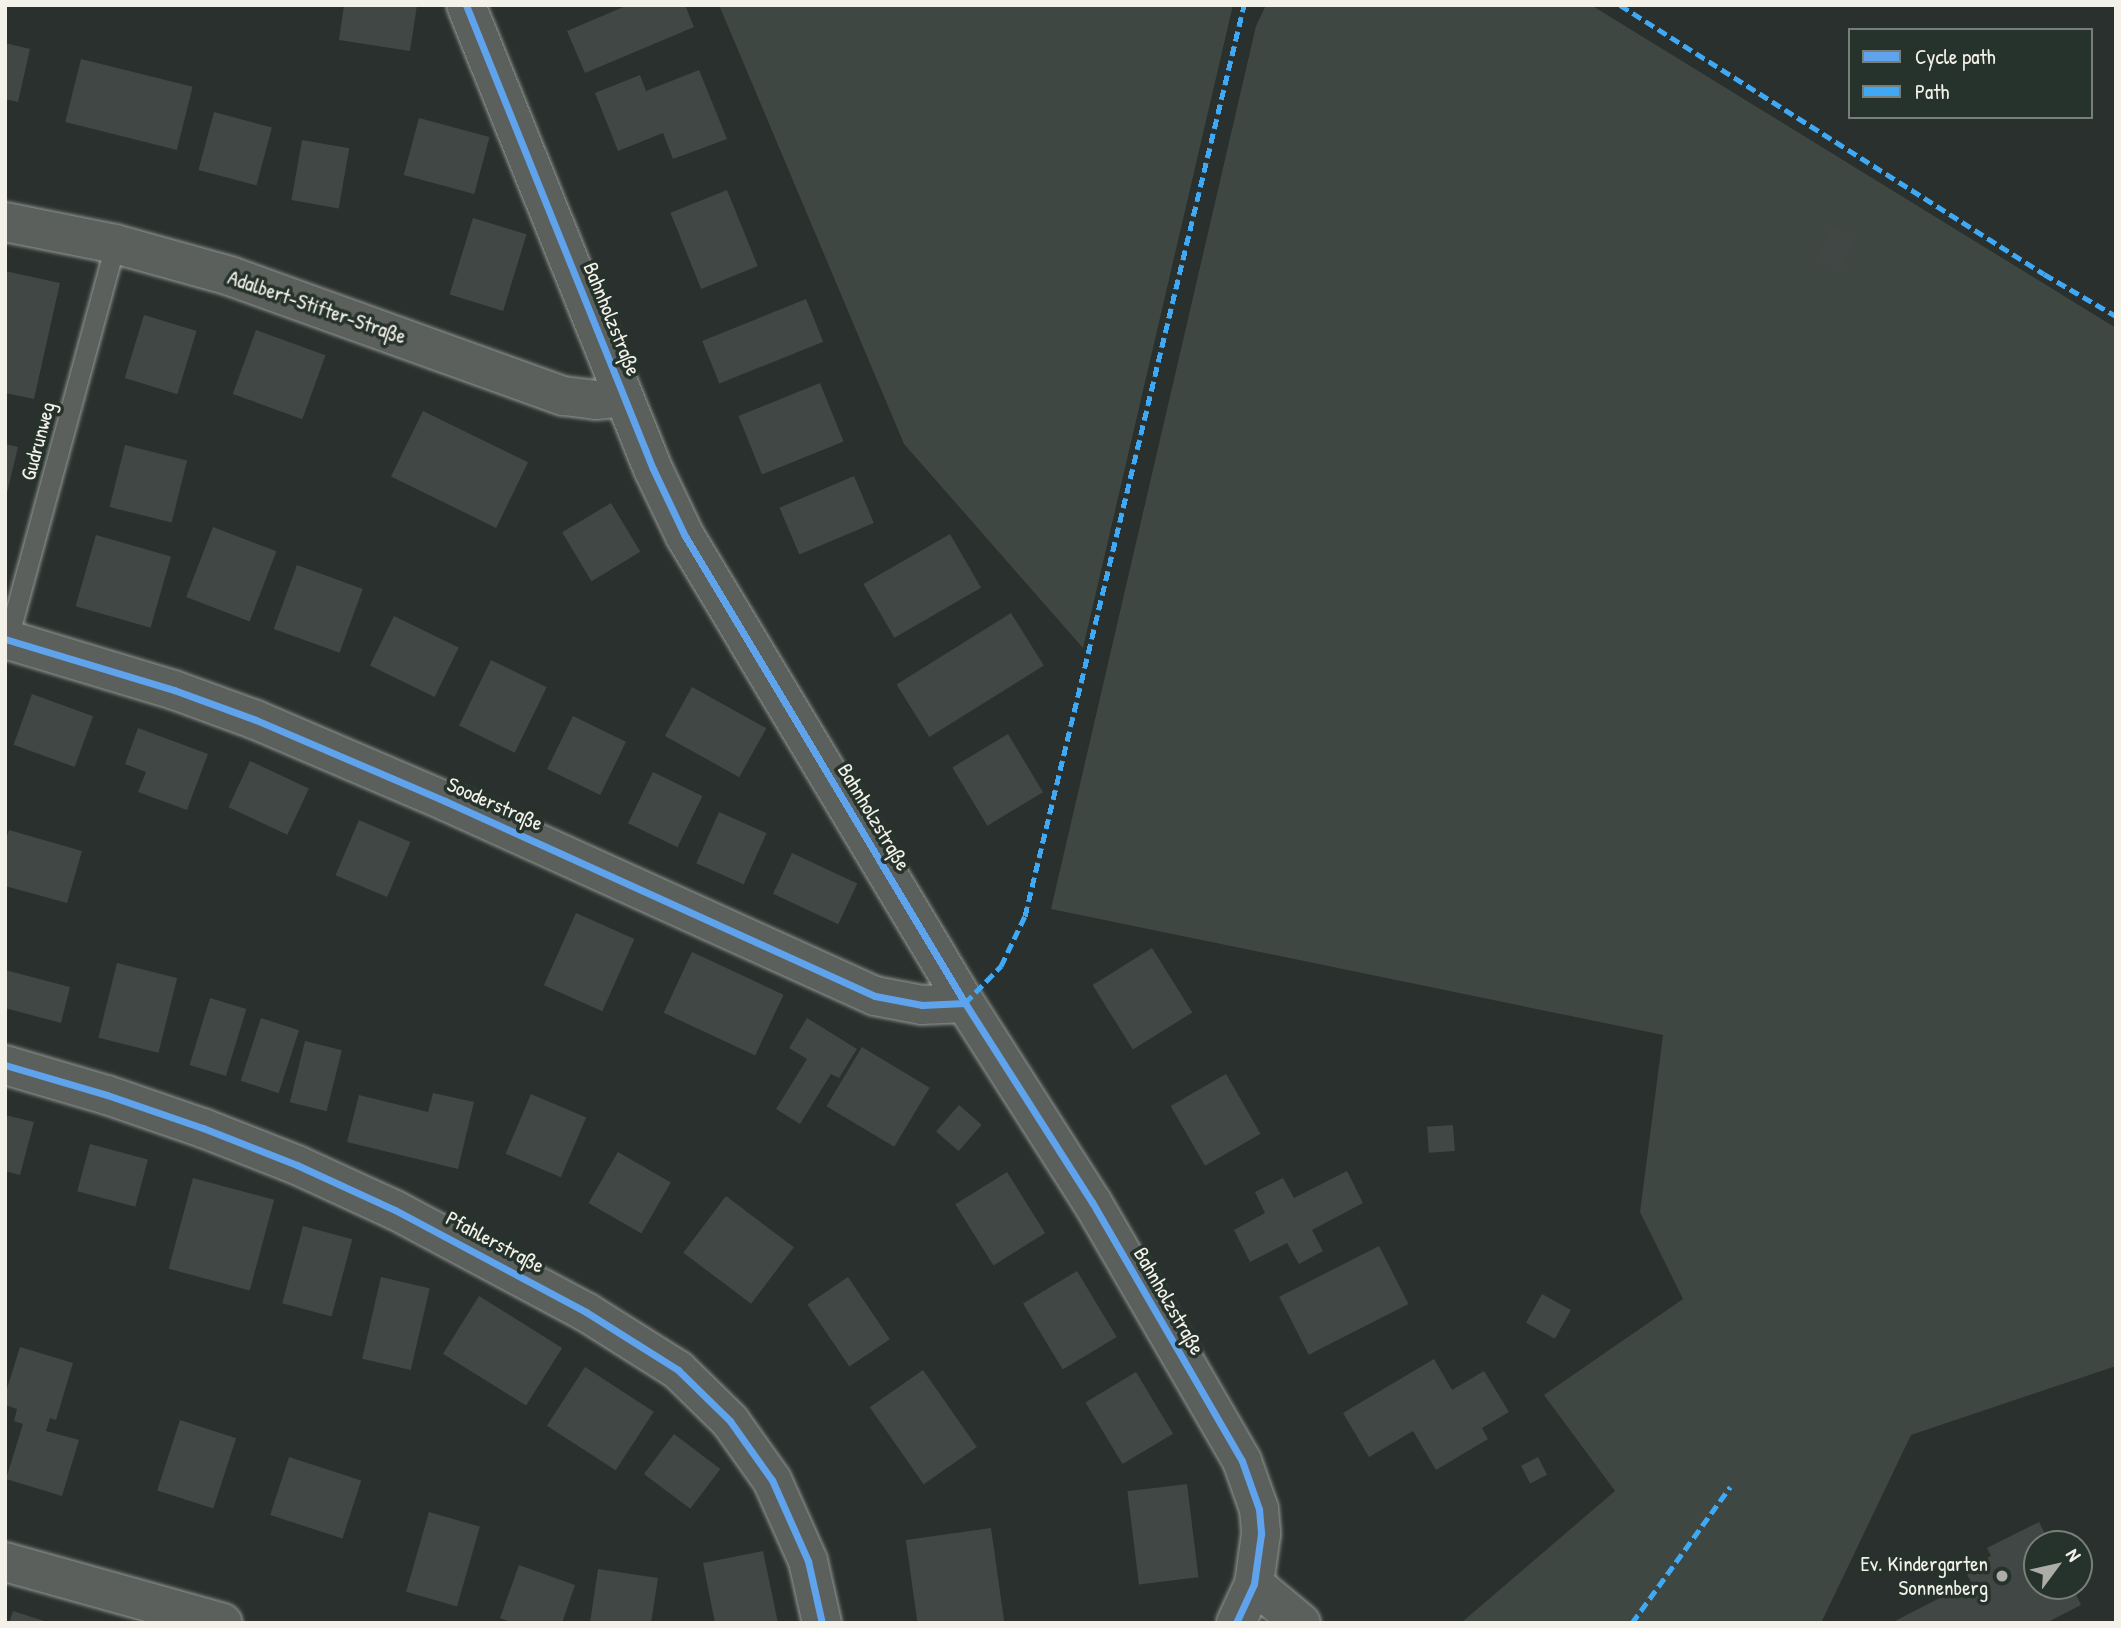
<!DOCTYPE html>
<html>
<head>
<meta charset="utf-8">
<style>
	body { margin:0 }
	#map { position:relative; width:2121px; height:1628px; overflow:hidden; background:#29302d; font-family:"Patrick Hand",sans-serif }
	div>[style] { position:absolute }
	.green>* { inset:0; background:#3e4742 }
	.building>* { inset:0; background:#414744; transform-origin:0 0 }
	.roads { filter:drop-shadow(0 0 2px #969996) drop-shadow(0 0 2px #969996) }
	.service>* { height:19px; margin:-9.5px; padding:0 9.5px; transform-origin:9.5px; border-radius:9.5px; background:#5c605c }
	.minor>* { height:38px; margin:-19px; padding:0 19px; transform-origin:19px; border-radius:19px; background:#5c605c }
	.quiet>* { height:5px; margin-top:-2.5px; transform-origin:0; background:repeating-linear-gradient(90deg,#3fa9f5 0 10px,transparent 0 15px) }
	.cycleway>* { height:7px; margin:-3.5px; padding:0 3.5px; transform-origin:3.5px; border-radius:3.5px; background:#60a3ed }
	.dots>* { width:19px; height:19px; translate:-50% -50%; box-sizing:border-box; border:4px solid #26332d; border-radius:50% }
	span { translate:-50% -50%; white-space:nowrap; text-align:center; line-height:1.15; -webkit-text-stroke:7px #26332d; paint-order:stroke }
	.street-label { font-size:21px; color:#f4f1e8 }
	.poi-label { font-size:21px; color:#f4f1e8 }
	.right { translate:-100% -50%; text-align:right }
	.frame { position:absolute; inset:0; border:7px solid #f4f1e8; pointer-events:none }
	.legend { position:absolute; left:1848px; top:28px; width:245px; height:91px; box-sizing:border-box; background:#26332d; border:2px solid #787f78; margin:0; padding:9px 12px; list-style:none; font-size:21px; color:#f4f1e8 }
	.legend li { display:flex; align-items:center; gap:14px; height:35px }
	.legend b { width:35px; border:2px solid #787f78 }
	.north { position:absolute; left:2023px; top:1530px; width:70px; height:70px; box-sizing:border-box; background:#26332d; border:2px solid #787f78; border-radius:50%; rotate:57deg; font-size:19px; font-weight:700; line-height:28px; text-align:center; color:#f4f1e8 }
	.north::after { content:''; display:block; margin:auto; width:24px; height:32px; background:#adada7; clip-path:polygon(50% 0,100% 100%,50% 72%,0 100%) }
</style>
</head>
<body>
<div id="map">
	<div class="green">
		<div style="clip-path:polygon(719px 5px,1233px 5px,1083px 648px,904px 444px)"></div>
		<div style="clip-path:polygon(1266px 5px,1591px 5px,2116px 328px,2116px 1366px,1911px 1435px,1821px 1623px,1461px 1623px,1615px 1491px,1544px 1395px,1683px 1299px,1640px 1212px,1663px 1035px,1051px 909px,1256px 26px)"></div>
	</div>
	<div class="building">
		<div style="clip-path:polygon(344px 5px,417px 5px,410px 51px,339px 40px)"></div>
		<div style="clip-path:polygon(628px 5px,685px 5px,694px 27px,585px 73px,567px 31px)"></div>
		<div style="clip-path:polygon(5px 43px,30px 49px,18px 102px,5px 99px)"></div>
		<div style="left:81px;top:59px;width:115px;height:65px;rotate:14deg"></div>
		<div style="clip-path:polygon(699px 70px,727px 139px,673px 159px,663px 133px,618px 151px,595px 93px,640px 75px,646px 91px)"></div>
		<div style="left:214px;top:112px;width:60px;height:60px;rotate:15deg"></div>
		<div style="left:419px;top:118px;width:73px;height:59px;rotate:15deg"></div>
		<div style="left:302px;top:140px;width:48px;height:61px;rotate:10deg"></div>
		<div style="left:727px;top:190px;width:82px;height:61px;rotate:68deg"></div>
		<div style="left:473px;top:218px;width:56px;height:80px;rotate:17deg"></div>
		<div style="left:1830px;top:227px;width:26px;height:35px;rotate:21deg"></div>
		<div style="clip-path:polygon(5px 271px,60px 283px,34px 399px,5px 393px)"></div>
		<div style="left:806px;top:299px;width:46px;height:112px;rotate:68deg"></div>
		<div style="left:144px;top:315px;width:55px;height:66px;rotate:17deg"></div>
		<div style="left:256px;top:330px;width:74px;height:68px;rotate:20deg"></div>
		<div style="left:820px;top:383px;width:63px;height:88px;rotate:68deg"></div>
		<div style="left:423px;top:411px;width:117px;height:73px;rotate:26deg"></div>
		<div style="clip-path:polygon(5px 444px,18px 447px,6px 497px,5px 497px)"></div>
		<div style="left:125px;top:445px;width:64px;height:64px;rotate:14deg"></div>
		<div style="left:854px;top:476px;width:51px;height:81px;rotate:67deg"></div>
		<div style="left:611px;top:503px;width:57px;height:57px;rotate:59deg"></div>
		<div style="left:213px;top:527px;width:68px;height:75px;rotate:21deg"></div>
		<div style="left:950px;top:534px;width:62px;height:100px;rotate:60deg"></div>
		<div style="left:96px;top:535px;width:78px;height:74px;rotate:16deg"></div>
		<div style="left:297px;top:565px;width:70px;height:68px;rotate:20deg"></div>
		<div style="left:1011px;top:613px;width:62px;height:135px;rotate:58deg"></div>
		<div style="left:394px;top:616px;width:72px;height:55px;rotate:26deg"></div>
		<div style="left:491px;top:660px;width:62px;height:73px;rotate:26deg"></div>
		<div style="left:692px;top:687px;width:85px;height:56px;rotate:29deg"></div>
		<div style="left:32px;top:694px;width:65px;height:54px;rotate:20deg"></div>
		<div style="left:573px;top:716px;width:59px;height:59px;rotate:26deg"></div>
		<div style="clip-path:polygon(138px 728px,208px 754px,187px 810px,138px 792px,146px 772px,125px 764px)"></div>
		<div style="left:1008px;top:734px;width:68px;height:65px;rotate:59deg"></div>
		<div style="left:250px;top:761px;width:65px;height:51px;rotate:25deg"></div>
		<div style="left:653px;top:772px;width:55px;height:57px;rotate:26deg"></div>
		<div style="left:719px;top:812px;width:52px;height:56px;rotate:24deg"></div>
		<div style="left:359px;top:820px;width:56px;height:60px;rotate:23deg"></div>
		<div style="clip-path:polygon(9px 830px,82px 851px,67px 903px,5px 886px,5px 842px)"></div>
		<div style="left:792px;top:853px;width:72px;height:45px;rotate:25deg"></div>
		<div style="left:576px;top:913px;width:64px;height:79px;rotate:24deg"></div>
		<div style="left:1152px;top:948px;width:76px;height:70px;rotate:58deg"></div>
		<div style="left:692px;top:952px;width:101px;height:67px;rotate:25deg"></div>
		<div style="left:117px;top:963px;width:62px;height:77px;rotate:14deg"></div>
		<div style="clip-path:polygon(5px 970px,70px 987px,61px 1023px,5px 1008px)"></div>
		<div style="left:210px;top:998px;width:38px;height:70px;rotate:17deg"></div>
		<div style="left:261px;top:1018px;width:40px;height:66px;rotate:18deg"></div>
		<div style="clip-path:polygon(807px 1018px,857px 1049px,839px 1078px,831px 1074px,800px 1124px,776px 1109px,807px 1059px,789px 1048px)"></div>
		<div style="left:305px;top:1041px;width:38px;height:63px;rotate:14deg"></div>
		<div style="left:862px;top:1047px;width:79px;height:69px;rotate:31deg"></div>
		<div style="left:1226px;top:1074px;width:69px;height:64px;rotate:60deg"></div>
		<div style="clip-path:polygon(433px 1093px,474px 1102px,458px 1169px,347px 1142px,359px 1095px,428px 1112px)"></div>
		<div style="left:531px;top:1094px;width:60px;height:65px;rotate:23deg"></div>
		<div style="left:959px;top:1105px;width:30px;height:35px;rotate:41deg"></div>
		<div style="clip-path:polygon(5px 1115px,34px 1122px,20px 1175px,5px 1171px)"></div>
		<div style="left:1453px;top:1125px;width:26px;height:26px;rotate:86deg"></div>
		<div style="left:90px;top:1144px;width:60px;height:49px;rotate:15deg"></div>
		<div style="left:618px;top:1152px;width:61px;height:59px;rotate:30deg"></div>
		<div style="clip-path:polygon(1347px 1171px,1363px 1203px,1312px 1230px,1323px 1251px,1299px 1264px,1287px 1243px,1250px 1262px,1234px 1230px,1265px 1213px,1255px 1192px,1283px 1178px,1294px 1198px)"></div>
		<div style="left:1007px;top:1172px;width:72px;height:61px;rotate:58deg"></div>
		<div style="left:193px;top:1178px;width:84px;height:94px;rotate:15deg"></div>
		<div style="left:726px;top:1196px;width:85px;height:71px;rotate:37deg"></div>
		<div style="left:303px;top:1226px;width:51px;height:80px;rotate:15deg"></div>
		<div style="left:1379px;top:1246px;width:65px;height:112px;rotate:63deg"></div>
		<div style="left:1077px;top:1271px;width:77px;height:63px;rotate:59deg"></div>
		<div style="left:381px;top:1277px;width:50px;height:84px;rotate:13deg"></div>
		<div style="left:848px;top:1277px;width:75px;height:49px;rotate:56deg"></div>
		<div style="left:1542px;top:1294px;width:33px;height:33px;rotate:29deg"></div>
		<div style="left:479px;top:1296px;width:98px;height:68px;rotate:32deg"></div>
		<div style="clip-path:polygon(20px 1347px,73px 1363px,56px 1420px,50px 1418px,46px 1431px,79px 1440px,62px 1496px,6px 1479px,23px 1424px,14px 1421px,17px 1409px,5px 1405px,5px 1395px)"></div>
		<div style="clip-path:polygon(1434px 1359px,1452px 1390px,1484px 1371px,1509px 1412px,1482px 1428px,1488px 1439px,1436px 1470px,1413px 1431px,1369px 1457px,1343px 1413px)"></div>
		<div style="left:585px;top:1367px;width:82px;height:70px;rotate:33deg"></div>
		<div style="left:923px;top:1370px;width:94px;height:65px;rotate:55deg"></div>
		<div style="left:1136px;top:1372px;width:72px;height:59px;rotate:59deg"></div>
		<div style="left:180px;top:1420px;width:59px;height:74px;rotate:18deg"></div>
		<div style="left:674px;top:1434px;width:58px;height:50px;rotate:37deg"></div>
		<div style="left:289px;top:1457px;width:76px;height:61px;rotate:18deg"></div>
		<div style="left:1538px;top:1457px;width:20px;height:19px;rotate:63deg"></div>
		<div style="left:1187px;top:1484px;width:94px;height:60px;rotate:83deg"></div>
		<div style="left:429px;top:1512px;width:53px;height:83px;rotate:16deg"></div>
		<div style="clip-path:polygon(2039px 1522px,2050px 1544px,2037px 1544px,2037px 1586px,2072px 1586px,2081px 1605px,2046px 1623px,1891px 1623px,1971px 1582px,1964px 1569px,1991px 1556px,1987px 1548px)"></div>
		<div style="left:991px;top:1528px;width:96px;height:86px;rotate:82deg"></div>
		<div style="clip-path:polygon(763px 1551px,778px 1623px,715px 1623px,703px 1563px)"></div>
		<div style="clip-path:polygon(519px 1565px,575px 1585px,562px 1623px,513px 1623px,500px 1618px)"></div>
		<div style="clip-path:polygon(598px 1569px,658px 1578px,651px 1623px,590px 1623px)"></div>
		<div style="clip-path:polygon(13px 1611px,47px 1622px,47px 1623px,9px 1623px)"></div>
	</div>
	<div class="roads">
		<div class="service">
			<div style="left:6px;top:646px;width:417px;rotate:-74.8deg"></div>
		</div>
		<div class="minor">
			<div style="left:466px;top:5px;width:500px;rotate:68.05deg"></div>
			<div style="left:653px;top:469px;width:74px;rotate:64.5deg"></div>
			<div style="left:685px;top:536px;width:545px;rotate:59.05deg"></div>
			<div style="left:965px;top:1003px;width:236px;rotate:57.5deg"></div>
			<div style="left:1092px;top:1202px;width:299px;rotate:59.9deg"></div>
			<div style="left:1242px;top:1461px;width:51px;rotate:70.5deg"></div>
			<div style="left:1259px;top:1509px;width:25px;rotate:85deg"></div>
			<div style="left:1261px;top:1534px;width:50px;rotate:98deg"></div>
			<div style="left:1254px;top:1584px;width:43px;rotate:114.8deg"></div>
			<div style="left:5px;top:222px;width:112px;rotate:11.3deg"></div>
			<div style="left:115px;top:244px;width:119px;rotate:15.5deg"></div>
			<div style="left:230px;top:276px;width:355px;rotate:19.8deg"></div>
			<div style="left:564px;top:396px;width:32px;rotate:7deg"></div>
			<div style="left:596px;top:400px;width:28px;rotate:-6deg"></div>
			<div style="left:5px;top:639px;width:177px;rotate:16.8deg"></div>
			<div style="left:174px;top:690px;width:87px;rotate:20.1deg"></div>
			<div style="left:256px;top:720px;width:206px;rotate:23.2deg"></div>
			<div style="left:445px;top:801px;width:472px;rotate:24.4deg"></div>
			<div style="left:875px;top:996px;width:48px;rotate:10.8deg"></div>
			<div style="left:922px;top:1005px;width:43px;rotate:-2.7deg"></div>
			<div style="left:5px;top:1065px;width:106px;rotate:16.4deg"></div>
			<div style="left:107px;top:1095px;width:102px;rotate:19deg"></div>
			<div style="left:203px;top:1128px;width:101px;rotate:21.5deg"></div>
			<div style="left:297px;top:1165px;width:108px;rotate:24.7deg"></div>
			<div style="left:395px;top:1210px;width:217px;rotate:28.1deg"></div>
			<div style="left:586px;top:1312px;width:109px;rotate:32.2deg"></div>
			<div style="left:678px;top:1370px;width:73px;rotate:44.4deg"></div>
			<div style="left:730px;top:1421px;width:72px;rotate:54.6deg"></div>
			<div style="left:772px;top:1480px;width:89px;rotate:66deg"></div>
			<div style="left:808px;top:1561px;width:64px;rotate:77.3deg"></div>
			<div style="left:5px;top:1562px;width:226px;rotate:15.6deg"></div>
			<div style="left:1254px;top:1584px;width:61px;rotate:39.7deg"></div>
		</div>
	</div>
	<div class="quiet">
		<div style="left:1620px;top:5px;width:502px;rotate:32.39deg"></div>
		<div style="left:2044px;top:274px;width:83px;rotate:30.3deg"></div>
		<div style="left:965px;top:1003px;width:52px;rotate:-45.8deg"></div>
		<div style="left:1001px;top:966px;width:55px;rotate:-64.4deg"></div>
		<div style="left:1025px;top:916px;width:937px;rotate:-76.48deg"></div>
		<div style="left:1632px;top:1623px;width:168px;rotate:-54.2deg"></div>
	</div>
	<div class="cycleway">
		<div style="left:466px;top:5px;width:500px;rotate:68.05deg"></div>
		<div style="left:653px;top:469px;width:74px;rotate:64.5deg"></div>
		<div style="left:685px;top:536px;width:545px;rotate:59.05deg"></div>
		<div style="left:965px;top:1003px;width:236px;rotate:57.5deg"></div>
		<div style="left:1092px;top:1202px;width:299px;rotate:59.9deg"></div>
		<div style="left:1242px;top:1461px;width:51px;rotate:70.5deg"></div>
		<div style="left:1259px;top:1509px;width:25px;rotate:85deg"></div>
		<div style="left:1261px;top:1534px;width:50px;rotate:98deg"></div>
		<div style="left:1254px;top:1584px;width:43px;rotate:114.8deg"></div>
		<div style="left:5px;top:639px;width:177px;rotate:16.8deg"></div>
		<div style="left:174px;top:690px;width:87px;rotate:20.1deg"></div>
		<div style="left:256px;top:720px;width:206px;rotate:23.2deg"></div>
		<div style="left:445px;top:801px;width:472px;rotate:24.4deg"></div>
		<div style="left:875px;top:996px;width:48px;rotate:10.8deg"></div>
		<div style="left:922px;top:1005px;width:43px;rotate:-2.7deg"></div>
		<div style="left:5px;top:1065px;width:106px;rotate:16.4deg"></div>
		<div style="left:107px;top:1095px;width:102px;rotate:19deg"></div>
		<div style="left:203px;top:1128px;width:101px;rotate:21.5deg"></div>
		<div style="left:297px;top:1165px;width:108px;rotate:24.7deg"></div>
		<div style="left:395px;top:1210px;width:217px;rotate:28.1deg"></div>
		<div style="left:586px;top:1312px;width:109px;rotate:32.2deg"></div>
		<div style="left:678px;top:1370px;width:73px;rotate:44.4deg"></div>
		<div style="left:730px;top:1421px;width:72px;rotate:54.6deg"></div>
		<div style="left:772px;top:1480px;width:89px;rotate:66deg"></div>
		<div style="left:808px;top:1561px;width:64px;rotate:77.3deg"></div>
	</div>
	<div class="dots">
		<div style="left:2002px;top:1576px;background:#adada7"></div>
	</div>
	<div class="street-label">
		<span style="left:317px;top:307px;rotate:19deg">Adalbert-Stifter-Straße</span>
		<span style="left:612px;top:319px;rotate:68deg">Bahnholzstraße</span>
		<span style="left:38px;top:441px;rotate:-75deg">Gudrunweg</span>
		<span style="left:495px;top:804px;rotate:24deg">Sooderstraße</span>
		<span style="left:874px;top:817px;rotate:59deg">Bahnholzstraße</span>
		<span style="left:495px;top:1242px;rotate:28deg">Pfahlerstraße</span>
		<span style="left:1169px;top:1301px;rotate:60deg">Bahnholzstraße</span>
	</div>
	<div class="poi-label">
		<span class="right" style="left:1988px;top:1576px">Ev. Kindergarten<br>Sonnenberg</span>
	</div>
	<div class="frame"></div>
	<ul class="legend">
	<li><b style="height:9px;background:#60a3ed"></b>Cycle path</li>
	<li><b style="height:9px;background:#3fa9f5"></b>Path</li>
	</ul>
	<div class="north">N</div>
</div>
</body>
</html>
